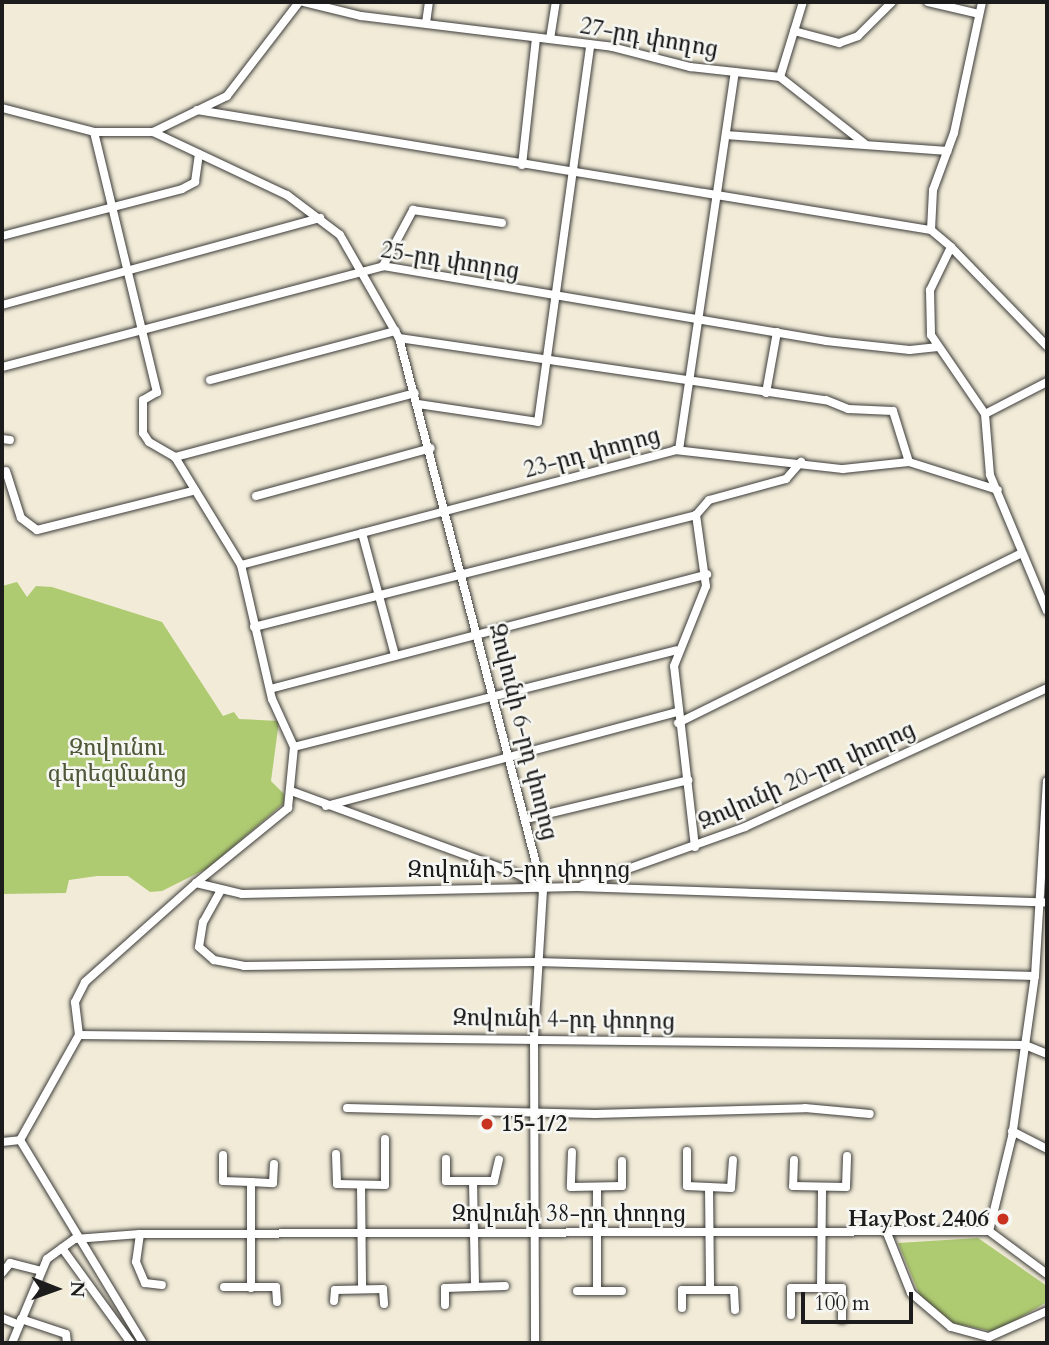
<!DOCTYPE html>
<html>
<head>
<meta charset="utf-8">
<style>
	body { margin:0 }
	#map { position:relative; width:1049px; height:1345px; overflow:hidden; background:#f1ebd8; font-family:Cardo,"Noto Serif Armenian",serif }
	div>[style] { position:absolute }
	.green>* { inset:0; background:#afcb72 }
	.roads { filter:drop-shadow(0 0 2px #3c3b38) drop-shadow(0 0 2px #3c3b38) }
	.minor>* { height:8px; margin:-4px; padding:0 4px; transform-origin:4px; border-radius:4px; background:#fff }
	.dots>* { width:19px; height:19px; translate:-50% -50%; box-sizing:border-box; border:4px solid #f6f6f2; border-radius:50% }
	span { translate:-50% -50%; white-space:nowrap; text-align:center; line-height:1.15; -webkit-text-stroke:5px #f6f6f2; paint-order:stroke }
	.street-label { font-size:23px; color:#1c1c1c }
	.park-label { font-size:23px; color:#4f593a }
	.poi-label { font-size:23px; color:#1c1c1c; font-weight:700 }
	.left { translate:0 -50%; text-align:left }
	.right { translate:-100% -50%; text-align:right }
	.frame { position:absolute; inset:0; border:4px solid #1c1c1c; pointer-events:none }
	.north { position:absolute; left:21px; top:1254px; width:70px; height:70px; -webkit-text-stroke:5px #f6f6f2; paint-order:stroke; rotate:91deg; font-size:19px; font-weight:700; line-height:28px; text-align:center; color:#1c1c1c }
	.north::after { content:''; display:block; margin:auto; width:24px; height:32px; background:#1c1c1c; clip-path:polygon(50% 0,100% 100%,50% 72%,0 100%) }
	.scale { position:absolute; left:801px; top:1292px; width:112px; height:32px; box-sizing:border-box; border:4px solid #1c1c1c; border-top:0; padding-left:9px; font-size:21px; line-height:24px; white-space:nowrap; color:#1c1c1c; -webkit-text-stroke:5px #f6f6f2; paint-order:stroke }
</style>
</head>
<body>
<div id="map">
	<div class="green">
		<div style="clip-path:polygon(17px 582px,27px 597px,36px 586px,52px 587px,162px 622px,223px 716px,234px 712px,239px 719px,279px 721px,271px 781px,284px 794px,284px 803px,208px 868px,162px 891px,150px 892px,128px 876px,97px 876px,69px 880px,66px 893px,2px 894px,2px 586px)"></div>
		<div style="clip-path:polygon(978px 1238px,1047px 1286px,1047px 1302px,995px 1332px,953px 1323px,920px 1296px,898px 1243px)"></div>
	</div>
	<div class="roads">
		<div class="minor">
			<div style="left:304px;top:2px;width:59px;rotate:13.8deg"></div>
			<div style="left:361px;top:16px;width:253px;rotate:7deg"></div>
			<div style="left:612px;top:47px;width:81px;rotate:14.4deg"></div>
			<div style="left:690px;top:67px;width:91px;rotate:6.3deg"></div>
			<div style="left:780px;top:77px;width:107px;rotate:38.2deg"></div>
			<div style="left:928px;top:2px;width:52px;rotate:13.2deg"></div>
			<div style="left:426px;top:23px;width:21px;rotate:-82deg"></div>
			<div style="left:794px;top:31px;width:47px;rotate:14.9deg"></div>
			<div style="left:839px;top:43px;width:20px;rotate:-20deg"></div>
			<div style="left:858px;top:36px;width:48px;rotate:-45deg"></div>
			<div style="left:550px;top:39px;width:37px;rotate:-81deg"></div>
			<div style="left:780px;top:77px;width:78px;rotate:-73deg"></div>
			<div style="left:2px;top:108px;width:95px;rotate:14.6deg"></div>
			<div style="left:94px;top:132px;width:59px"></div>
			<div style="left:153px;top:132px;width:82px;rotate:-25.9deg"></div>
			<div style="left:227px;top:96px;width:118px;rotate:-52.5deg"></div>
			<div style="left:197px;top:110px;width:744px;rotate:9.29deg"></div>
			<div style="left:931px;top:230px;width:40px;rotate:-87.1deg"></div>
			<div style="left:933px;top:190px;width:61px;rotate:-69.8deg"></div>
			<div style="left:954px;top:133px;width:134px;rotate:-77.9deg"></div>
			<div style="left:94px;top:132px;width:268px;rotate:76.4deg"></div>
			<div style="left:157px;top:392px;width:16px;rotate:150deg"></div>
			<div style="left:143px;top:400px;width:33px;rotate:90deg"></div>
			<div style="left:143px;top:433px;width:11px;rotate:56deg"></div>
			<div style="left:149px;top:442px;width:30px;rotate:30deg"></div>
			<div style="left:175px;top:457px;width:248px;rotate:-14.9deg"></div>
			<div style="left:153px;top:132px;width:148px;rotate:25.2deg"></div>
			<div style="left:287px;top:195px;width:66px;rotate:37deg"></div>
			<div style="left:340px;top:235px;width:119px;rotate:60.2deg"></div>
			<div style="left:399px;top:338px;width:570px;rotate:75.38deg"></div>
			<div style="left:543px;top:890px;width:149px;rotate:93.5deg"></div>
			<div style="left:534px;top:1039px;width:304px;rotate:89.8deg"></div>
			<div style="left:726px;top:135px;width:222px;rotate:4.1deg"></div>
			<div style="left:522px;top:165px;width:128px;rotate:-83.7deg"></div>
			<div style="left:931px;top:230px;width:26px;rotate:40deg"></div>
			<div style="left:951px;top:247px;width:48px;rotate:116deg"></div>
			<div style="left:930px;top:290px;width:45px;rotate:88.7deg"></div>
			<div style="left:931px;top:335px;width:96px;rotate:55.6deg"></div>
			<div style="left:985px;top:414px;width:61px;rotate:85.3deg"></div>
			<div style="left:990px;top:475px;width:147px;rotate:67.3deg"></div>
			<div style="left:2px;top:236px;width:186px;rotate:-14.6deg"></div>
			<div style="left:182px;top:189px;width:15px;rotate:-28deg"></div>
			<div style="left:195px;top:182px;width:28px;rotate:-82deg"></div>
			<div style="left:951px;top:247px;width:138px;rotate:45.9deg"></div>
			<div style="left:383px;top:266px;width:64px;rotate:-61.8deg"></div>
			<div style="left:413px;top:210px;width:90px;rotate:8.3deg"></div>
			<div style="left:2px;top:305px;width:330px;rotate:-15.3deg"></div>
			<div style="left:399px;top:338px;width:431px;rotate:8.3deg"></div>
			<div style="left:826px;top:400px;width:24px;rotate:22deg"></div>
			<div style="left:848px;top:409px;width:45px;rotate:2.5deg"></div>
			<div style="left:893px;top:411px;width:53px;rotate:72.6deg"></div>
			<div style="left:2px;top:367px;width:394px;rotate:-14.8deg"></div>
			<div style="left:383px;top:266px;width:449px;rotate:9.6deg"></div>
			<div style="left:826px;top:341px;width:84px;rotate:6.1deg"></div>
			<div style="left:910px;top:350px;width:28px;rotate:-6deg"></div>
			<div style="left:210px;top:380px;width:192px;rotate:-14.8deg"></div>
			<div style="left:766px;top:393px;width:62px;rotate:-79.8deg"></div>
			<div style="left:418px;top:404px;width:121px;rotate:8.5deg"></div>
			<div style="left:538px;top:422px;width:378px;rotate:-82.1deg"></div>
			<div style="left:985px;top:414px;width:70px;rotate:-27.3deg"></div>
			<div style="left:2px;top:439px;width:8px;rotate:7deg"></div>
			<div style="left:679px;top:450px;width:382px;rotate:-81.6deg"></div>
			<div style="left:175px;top:457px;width:127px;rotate:58.6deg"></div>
			<div style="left:241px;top:565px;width:138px;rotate:77deg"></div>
			<div style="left:272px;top:699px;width:53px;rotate:65.4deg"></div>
			<div style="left:294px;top:747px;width:394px;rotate:-14.2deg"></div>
			<div style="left:6px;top:471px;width:49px;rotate:72.3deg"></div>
			<div style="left:21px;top:518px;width:20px;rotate:37deg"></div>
			<div style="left:37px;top:530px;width:160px;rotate:-14.1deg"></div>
			<div style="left:256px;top:496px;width:181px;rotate:-15.3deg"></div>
			<div style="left:362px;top:533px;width:126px;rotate:74.9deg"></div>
			<div style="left:241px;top:565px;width:449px;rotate:-14.8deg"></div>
			<div style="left:675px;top:450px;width:169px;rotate:6.5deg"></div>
			<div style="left:843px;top:469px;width:66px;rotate:-6.1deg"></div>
			<div style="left:909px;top:462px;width:93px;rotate:17.5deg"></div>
			<div style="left:254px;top:627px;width:456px;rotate:-14.2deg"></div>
			<div style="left:270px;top:689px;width:452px;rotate:-14.7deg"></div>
			<div style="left:678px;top:723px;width:381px;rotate:-26.3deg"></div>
			<div style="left:291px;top:791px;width:242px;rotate:20.1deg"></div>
			<div style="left:518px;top:874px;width:30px;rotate:33deg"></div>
			<div style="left:326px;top:806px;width:363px;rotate:-15deg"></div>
			<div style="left:526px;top:819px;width:167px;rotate:-13.5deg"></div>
			<div style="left:695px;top:847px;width:182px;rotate:-96.6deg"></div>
			<div style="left:674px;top:666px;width:86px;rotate:-68.2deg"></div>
			<div style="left:706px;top:586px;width:72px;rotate:-98deg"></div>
			<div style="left:696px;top:515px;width:20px;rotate:-49deg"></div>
			<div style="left:709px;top:500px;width:80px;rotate:-15.3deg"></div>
			<div style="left:786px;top:479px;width:23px;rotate:-49deg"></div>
			<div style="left:196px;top:883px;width:119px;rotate:-39.2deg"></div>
			<div style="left:288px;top:808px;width:61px;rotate:-84.4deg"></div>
			<div style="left:583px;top:885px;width:172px;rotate:-19.7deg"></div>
			<div style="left:745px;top:827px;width:332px;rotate:-24.7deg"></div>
			<div style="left:221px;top:890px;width:37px;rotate:119deg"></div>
			<div style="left:203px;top:922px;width:25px;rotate:99deg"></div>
			<div style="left:199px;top:947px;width:20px;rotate:41deg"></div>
			<div style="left:214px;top:960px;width:31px;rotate:11deg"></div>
			<div style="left:244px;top:966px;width:292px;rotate:-0.8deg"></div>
			<div style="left:536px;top:962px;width:499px;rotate:1.6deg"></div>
			<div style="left:79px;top:1035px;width:33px;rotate:-97deg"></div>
			<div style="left:75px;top:1002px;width:22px;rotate:-63deg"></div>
			<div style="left:85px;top:982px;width:149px;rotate:-41.7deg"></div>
			<div style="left:196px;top:883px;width:47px;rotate:13.4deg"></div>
			<div style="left:242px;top:894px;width:335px;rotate:-1.2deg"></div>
			<div style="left:577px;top:887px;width:470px;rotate:1.9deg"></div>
			<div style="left:79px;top:1035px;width:946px;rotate:0.61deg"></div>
			<div style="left:1025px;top:1045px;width:24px;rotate:22deg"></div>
			<div style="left:79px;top:1035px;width:120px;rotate:119.3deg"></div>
			<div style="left:20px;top:1140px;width:237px;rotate:58.8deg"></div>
			<div style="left:347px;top:1108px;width:248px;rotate:1.4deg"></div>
			<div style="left:595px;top:1114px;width:210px;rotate:-1.6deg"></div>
			<div style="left:805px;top:1108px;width:65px;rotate:5.3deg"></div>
			<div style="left:1012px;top:1131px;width:39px;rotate:27deg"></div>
			<div style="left:2px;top:1142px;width:18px;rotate:-6deg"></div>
			<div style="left:687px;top:1151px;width:35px;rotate:90deg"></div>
			<div style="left:687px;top:1186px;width:44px;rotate:2.6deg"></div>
			<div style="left:731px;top:1188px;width:28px;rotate:-86deg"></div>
			<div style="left:572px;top:1152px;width:35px;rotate:92deg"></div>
			<div style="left:571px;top:1187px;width:51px;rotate:-1.1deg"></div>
			<div style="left:622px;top:1186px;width:25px;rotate:-90deg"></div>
			<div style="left:336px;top:1154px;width:30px;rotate:88deg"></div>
			<div style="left:337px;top:1184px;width:48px;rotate:1.2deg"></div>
			<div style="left:385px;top:1185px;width:46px;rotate:-90deg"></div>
			<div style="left:223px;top:1155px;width:26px;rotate:90deg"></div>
			<div style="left:223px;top:1181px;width:28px;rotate:2deg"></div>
			<div style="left:446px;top:1159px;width:22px;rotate:90deg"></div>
			<div style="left:446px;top:1181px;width:48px"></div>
			<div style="left:494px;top:1181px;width:22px;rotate:-77deg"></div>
			<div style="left:794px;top:1160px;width:26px;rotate:92deg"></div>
			<div style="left:793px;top:1186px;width:53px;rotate:1.1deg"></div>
			<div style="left:846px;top:1187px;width:31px;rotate:-88deg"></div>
			<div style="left:473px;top:1181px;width:106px;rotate:88.9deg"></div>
			<div style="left:361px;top:1185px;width:104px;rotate:89.4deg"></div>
			<div style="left:597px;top:1187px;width:104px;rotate:90deg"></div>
			<div style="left:709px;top:1187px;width:103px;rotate:89.4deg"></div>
			<div style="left:989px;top:1231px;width:97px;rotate:-76.3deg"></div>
			<div style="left:1012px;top:1137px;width:163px;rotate:-81.9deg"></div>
			<div style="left:1035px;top:976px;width:195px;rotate:-86.5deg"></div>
			<div style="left:887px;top:1233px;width:65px;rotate:68.2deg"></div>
			<div style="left:911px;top:1293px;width:52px;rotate:40.4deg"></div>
			<div style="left:951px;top:1327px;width:39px;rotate:15deg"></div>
			<div style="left:989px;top:1337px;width:64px;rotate:-24.1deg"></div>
			<div style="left:140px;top:1234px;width:28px;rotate:98deg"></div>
			<div style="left:136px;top:1262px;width:23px;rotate:67deg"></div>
			<div style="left:145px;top:1283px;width:17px;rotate:7deg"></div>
			<div style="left:62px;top:1248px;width:117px;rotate:54deg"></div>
			<div style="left:2px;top:1273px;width:13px;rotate:-51deg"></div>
			<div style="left:10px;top:1263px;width:30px;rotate:14deg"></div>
			<div style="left:224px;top:1287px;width:52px"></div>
			<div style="left:276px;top:1287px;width:15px;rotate:86deg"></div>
			<div style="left:251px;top:1288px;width:106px;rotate:-90deg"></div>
			<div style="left:251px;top:1182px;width:22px;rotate:3deg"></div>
			<div style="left:273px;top:1183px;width:19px;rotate:-87deg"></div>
			<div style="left:821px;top:1288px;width:101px;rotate:-89.4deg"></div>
			<div style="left:577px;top:1291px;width:45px"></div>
			<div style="left:334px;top:1301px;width:11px;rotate:-85deg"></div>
			<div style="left:335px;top:1290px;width:48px;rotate:-1.2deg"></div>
			<div style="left:383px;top:1289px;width:15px;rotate:86deg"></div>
			<div style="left:445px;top:1305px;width:17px;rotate:-90deg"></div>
			<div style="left:445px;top:1288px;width:60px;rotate:-1.9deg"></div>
			<div style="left:682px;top:1308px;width:18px;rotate:-90deg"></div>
			<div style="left:682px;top:1290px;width:52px"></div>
			<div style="left:734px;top:1290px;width:20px;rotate:87deg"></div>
			<div style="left:791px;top:1315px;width:27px;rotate:-90deg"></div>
			<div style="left:791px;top:1288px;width:51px"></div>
			<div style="left:842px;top:1288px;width:31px;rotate:90deg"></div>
			<div style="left:2px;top:1318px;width:18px;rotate:22deg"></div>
			<div style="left:21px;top:1319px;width:47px;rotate:18.4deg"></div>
			<div style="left:66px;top:1334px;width:9px;rotate:84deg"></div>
			<div style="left:12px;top:1343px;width:91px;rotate:-67.4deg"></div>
			<div style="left:47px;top:1259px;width:34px;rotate:-36deg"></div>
			<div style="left:75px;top:1239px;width:65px;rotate:-4.4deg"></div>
			<div style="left:140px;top:1234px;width:849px;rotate:-0.2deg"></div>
			<div style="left:989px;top:1231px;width:72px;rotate:36.6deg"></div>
		</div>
	</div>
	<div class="dots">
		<div style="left:487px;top:1124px;background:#c8321e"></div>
		<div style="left:1003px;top:1219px;background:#c8321e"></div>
	</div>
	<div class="street-label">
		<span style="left:649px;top:38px;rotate:10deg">27-րդ փողոց</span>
		<span style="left:450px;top:261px;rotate:9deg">25-րդ փողոց</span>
		<span style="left:592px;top:453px;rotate:-15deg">23-րդ փողոց</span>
		<span style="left:523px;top:732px;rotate:76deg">Զովունի 6-րդ փողոց</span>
		<span style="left:807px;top:776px;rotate:-24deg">Զովունի 20-րդ փողոց</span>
		<span style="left:519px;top:870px">Զովունի 5-րդ փողոց</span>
		<span style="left:564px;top:1020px;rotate:1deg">Զովունի 4-րդ փողոց</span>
		<span style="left:569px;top:1214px">Զովունի 38-րդ փողոց</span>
	</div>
	<div class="park-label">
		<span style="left:117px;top:761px">Զովունու<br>գերեզմանոց</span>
	</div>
	<div class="poi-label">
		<span class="left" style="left:501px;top:1124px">15-1/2</span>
		<span class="right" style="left:989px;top:1219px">HayPost 2406</span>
	</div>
	<div class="frame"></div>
	<div class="north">N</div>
	<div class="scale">100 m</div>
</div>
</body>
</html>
